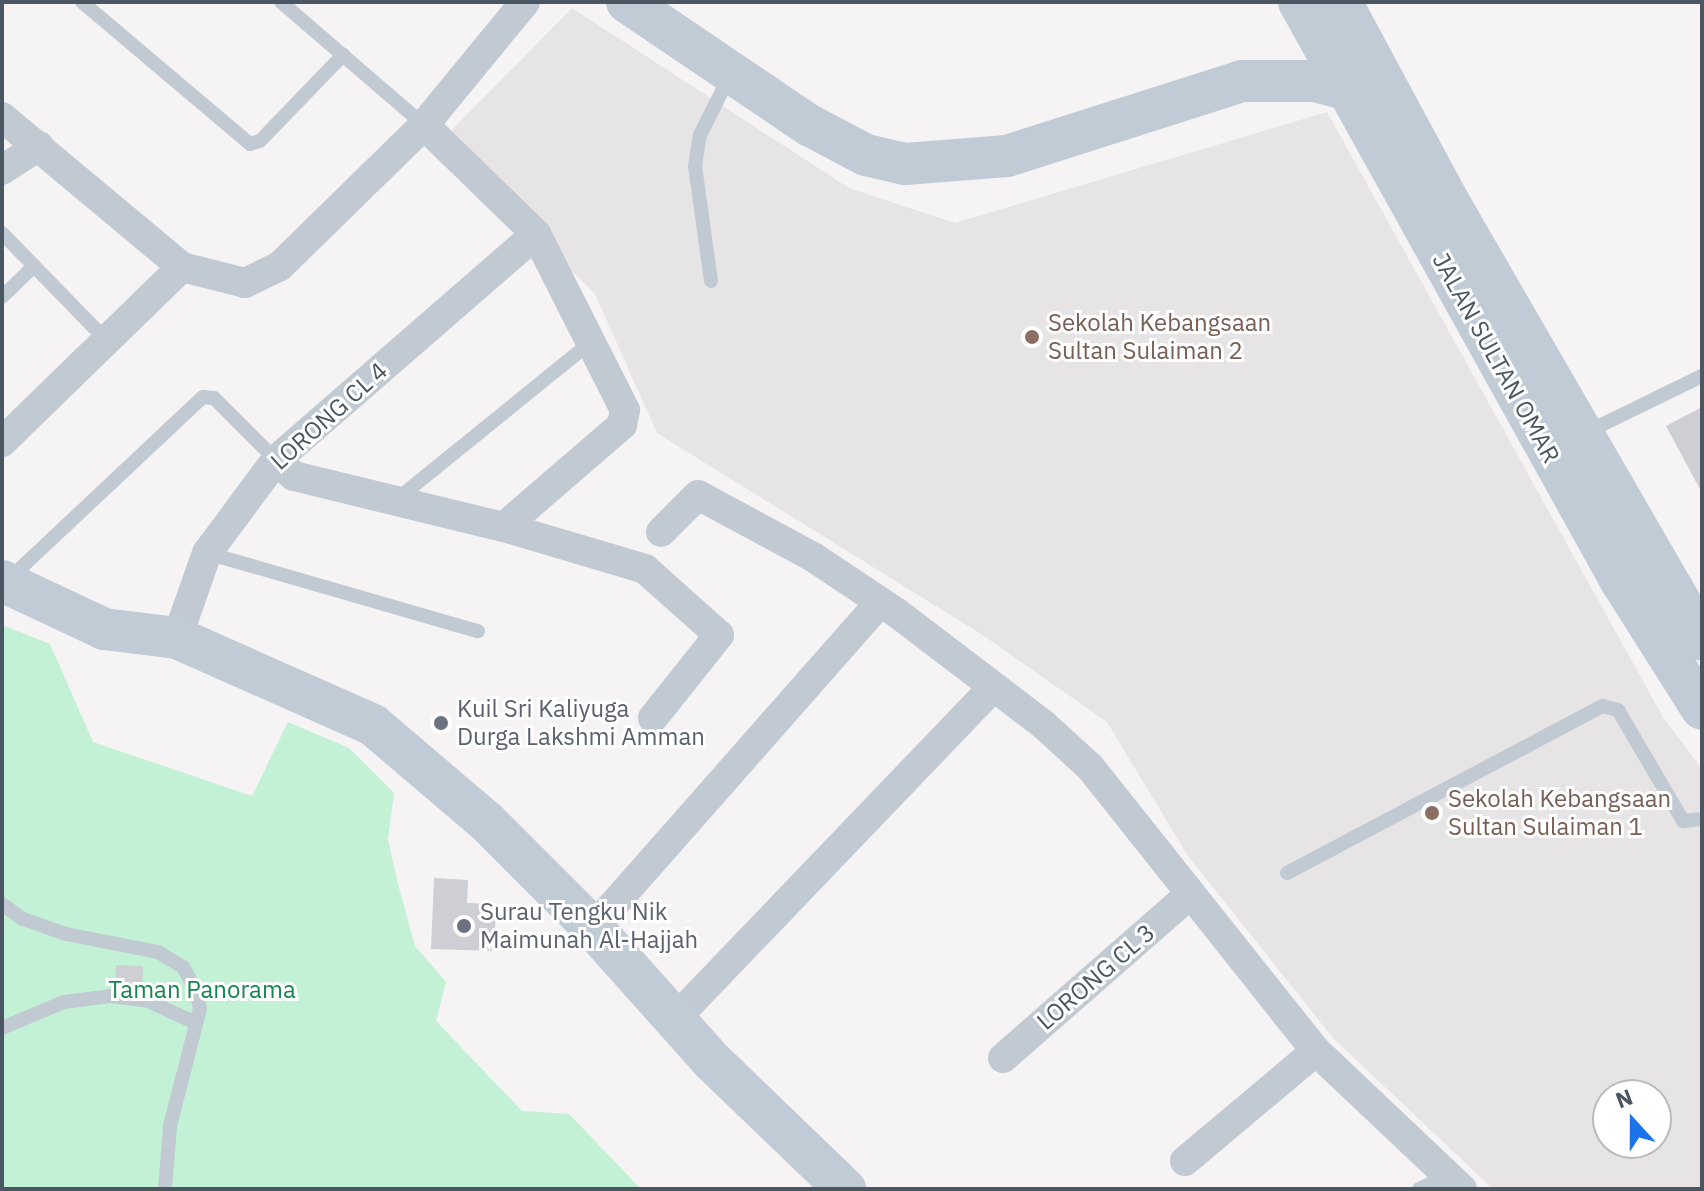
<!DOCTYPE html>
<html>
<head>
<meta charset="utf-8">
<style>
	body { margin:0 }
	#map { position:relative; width:1704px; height:1191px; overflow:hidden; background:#f5f3f3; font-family:"IBM Plex Sans",sans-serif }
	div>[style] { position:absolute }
	.education>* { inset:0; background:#e6e4e5 }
	.green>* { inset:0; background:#c3f1d5 }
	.building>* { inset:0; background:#cdcfd5; transform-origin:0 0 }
	.lane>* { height:14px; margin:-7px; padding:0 7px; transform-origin:7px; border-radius:7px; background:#c1cad2 }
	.street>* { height:30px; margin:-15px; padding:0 15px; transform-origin:15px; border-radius:15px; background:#c1cad2 }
	.secondary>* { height:42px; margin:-21px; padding:0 21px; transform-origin:21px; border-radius:21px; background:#c1cbd6 }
	.dots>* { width:22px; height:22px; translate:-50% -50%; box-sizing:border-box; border:4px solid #fff; border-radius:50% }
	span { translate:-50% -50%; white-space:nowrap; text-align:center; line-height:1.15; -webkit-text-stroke:6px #fff; paint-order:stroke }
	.education-label { font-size:24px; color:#785e54 }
	.left { translate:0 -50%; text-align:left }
	.street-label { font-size:24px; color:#4a5661 }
	.worship-label { font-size:24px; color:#5b616d }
	.park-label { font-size:24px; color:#17864f }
	.frame { position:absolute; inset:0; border:4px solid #4a5661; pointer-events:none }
	.north { position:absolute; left:1592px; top:1079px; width:80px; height:80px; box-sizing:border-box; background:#fff; border:2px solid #b7bbc0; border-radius:50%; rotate:339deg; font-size:22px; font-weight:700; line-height:32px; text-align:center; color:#4a5661 }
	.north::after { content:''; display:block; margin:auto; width:28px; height:36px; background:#1a73e8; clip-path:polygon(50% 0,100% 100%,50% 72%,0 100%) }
</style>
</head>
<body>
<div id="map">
	<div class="education">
		<div style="clip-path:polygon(evenodd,572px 8px,849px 188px,955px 223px,1327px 112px,1663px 717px,1702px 769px,1702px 1189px,1493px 1189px,1333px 1038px,1188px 856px,1107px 722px,981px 634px,657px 433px,595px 294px,441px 141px,572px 8px,1608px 1095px,1656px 1095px,1656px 1143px,1608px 1143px,1608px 1095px)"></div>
	</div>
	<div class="green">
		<div style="clip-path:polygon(2px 625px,50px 644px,93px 742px,252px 796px,288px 722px,349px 748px,394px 793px,388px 839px,398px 884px,415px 946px,446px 982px,436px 1021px,522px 1111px,569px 1114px,641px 1189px,2px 1189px)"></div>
	</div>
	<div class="building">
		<div style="clip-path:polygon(1702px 407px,1702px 493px,1666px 426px)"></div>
		<div style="clip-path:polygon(434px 878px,468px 880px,467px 903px,496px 904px,494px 951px,431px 949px)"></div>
		<div style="left:116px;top:965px;width:27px;height:22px;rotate:2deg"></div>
	</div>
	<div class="lane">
		<div style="left:82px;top:2px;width:220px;rotate:40.2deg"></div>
		<div style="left:250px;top:144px;width:10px;rotate:-17deg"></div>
		<div style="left:260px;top:141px;width:120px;rotate:-46deg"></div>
		<div style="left:281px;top:2px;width:189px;rotate:40.7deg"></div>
		<div style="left:2px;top:233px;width:151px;rotate:45.8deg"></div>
		<div style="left:711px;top:281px;width:116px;rotate:-97.9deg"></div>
		<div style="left:695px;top:166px;width:31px;rotate:-81deg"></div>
		<div style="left:700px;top:135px;width:67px;rotate:-63.4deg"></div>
		<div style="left:2px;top:297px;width:45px;rotate:-44.1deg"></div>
		<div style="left:1587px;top:432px;width:128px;rotate:-26deg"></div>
		<div style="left:396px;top:500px;width:251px;rotate:-39deg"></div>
		<div style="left:207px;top:553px;width:282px;rotate:16.1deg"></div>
		<div style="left:8px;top:580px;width:267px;rotate:-43.2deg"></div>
		<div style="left:203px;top:397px;width:11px;rotate:5deg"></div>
		<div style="left:214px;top:398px;width:88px;rotate:45deg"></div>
		<div style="left:1287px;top:873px;width:357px;rotate:-27.9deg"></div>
		<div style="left:1603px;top:706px;width:16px;rotate:15deg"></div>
		<div style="left:1618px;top:710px;width:129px;rotate:59.6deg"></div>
		<div style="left:1683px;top:821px;width:19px;rotate:-6deg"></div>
		<div style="left:2px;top:904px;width:26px;rotate:36deg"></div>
		<div style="left:23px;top:919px;width:46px;rotate:19.2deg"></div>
		<div style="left:66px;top:934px;width:94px;rotate:11.1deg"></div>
		<div style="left:158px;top:952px;width:29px;rotate:31deg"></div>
		<div style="left:183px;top:967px;width:26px;rotate:61deg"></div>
		<div style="left:196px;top:990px;width:19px;rotate:78deg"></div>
		<div style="left:200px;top:1009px;width:121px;rotate:104.4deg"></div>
		<div style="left:170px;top:1126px;width:63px;rotate:94.5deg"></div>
		<div style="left:2px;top:1028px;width:67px;rotate:-22.8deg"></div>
		<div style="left:64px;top:1002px;width:46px;rotate:-7.4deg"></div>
		<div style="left:110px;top:996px;width:38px;rotate:7deg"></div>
		<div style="left:148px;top:1001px;width:53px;rotate:24.6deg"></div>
		<div style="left:1419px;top:1189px;width:31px;rotate:-25deg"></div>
	</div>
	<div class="street">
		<div style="left:2px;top:117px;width:234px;rotate:39.8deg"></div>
		<div style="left:182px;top:267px;width:251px;rotate:135.8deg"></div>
		<div style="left:424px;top:125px;width:156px;rotate:44.2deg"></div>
		<div style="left:536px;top:234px;width:197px;rotate:63.2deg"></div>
		<div style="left:625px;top:410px;width:15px;rotate:101deg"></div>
		<div style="left:622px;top:425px;width:156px;rotate:139.2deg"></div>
		<div style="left:2px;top:170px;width:44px;rotate:-33deg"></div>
		<div style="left:182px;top:267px;width:65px;rotate:14.3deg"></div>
		<div style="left:245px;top:283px;width:39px;rotate:-26deg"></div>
		<div style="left:280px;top:266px;width:202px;rotate:-44.4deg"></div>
		<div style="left:424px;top:125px;width:159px;rotate:-50.6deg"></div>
		<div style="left:276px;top:460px;width:24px;rotate:42deg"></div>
		<div style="left:294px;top:476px;width:216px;rotate:13.7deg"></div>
		<div style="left:504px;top:527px;width:147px;rotate:16.6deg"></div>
		<div style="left:645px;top:569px;width:99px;rotate:41.7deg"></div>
		<div style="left:719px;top:635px;width:106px;rotate:128.5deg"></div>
		<div style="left:661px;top:532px;width:52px;rotate:-45deg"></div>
		<div style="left:698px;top:495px;width:131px;rotate:28.3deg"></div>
		<div style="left:813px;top:557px;width:101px;rotate:33.7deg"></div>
		<div style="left:897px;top:613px;width:185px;rotate:37.3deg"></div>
		<div style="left:1044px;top:725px;width:62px;rotate:42.4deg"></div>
		<div style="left:1090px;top:767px;width:363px;rotate:51.5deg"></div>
		<div style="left:1316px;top:1051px;width:201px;rotate:43.4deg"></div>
		<div style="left:177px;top:638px;width:90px;rotate:-70.6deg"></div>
		<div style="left:207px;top:553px;width:116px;rotate:-53.4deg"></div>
		<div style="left:276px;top:460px;width:344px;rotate:-41deg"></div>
		<div style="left:593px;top:928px;width:434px;rotate:-48.6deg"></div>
		<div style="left:675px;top:1019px;width:458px;rotate:-46.2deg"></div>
		<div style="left:1003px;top:1058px;width:246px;rotate:-41.2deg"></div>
		<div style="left:1185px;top:1161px;width:171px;rotate:-40deg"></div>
	</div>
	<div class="secondary">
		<div style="left:627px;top:2px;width:220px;rotate:34.1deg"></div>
		<div style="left:809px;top:125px;width:64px;rotate:27.8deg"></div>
		<div style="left:866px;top:155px;width:40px;rotate:13deg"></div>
		<div style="left:905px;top:164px;width:102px;rotate:-4.5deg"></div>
		<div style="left:1007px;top:156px;width:247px;rotate:-17.7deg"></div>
		<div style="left:1242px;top:81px;width:73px"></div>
		<div style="left:1315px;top:81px;width:31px;rotate:15deg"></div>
		<div style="left:1299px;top:2px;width:663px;rotate:60.92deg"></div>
		<div style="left:1621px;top:581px;width:151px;rotate:57.7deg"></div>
		<div style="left:1341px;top:2px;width:224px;rotate:61.7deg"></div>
		<div style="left:1447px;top:199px;width:509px;rotate:59.96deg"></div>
		<div style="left:2px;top:581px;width:113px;rotate:25.2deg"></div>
		<div style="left:104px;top:629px;width:74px;rotate:7deg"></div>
		<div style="left:177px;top:638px;width:214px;rotate:23.9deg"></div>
		<div style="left:373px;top:725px;width:150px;rotate:40.4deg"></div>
		<div style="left:487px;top:822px;width:150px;rotate:45deg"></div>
		<div style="left:593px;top:928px;width:178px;rotate:48.2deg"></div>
		<div style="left:712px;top:1061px;width:185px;rotate:43.9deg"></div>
	</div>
	<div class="dots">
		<div style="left:1032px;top:337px;background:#8d6e63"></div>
		<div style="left:441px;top:723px;background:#6b7280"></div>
		<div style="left:1432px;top:813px;background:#8d6e63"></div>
		<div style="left:464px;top:926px;background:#6b7280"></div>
	</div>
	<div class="education-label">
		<span class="left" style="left:1048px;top:337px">Sekolah Kebangsaan<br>Sultan Sulaiman 2</span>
		<span class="left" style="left:1448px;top:813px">Sekolah Kebangsaan<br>Sultan Sulaiman 1</span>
	</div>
	<div class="street-label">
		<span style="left:1496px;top:358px;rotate:61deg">JALAN SULTAN OMAR</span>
		<span style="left:329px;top:416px;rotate:-42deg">LORONG CL 4</span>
		<span style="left:1096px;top:977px;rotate:-41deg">LORONG CL 3</span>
	</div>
	<div class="worship-label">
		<span class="left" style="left:457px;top:723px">Kuil Sri Kaliyuga<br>Durga Lakshmi Amman</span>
		<span class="left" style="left:480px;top:926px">Surau Tengku Nik<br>Maimunah Al-Hajjah</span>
	</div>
	<div class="park-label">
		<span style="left:202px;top:990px">Taman Panorama</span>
	</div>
	<div class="frame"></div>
	<div class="north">N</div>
</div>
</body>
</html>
